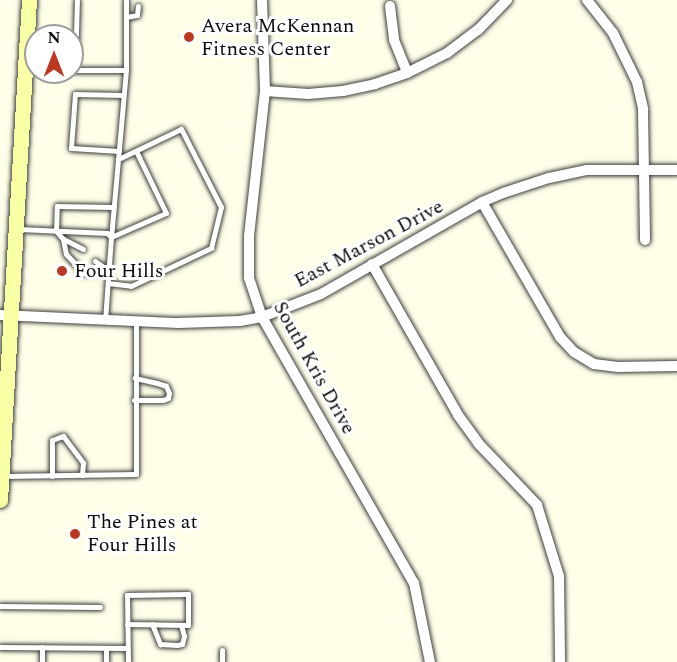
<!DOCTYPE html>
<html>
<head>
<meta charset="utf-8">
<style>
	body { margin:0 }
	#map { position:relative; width:677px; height:662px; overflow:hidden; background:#ffffe9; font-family:Spectral,serif }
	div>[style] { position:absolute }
	.roads { filter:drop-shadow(0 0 2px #3e3e3e) drop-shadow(0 0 2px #3e3e3e) }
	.lane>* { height:5px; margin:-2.5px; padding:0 2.5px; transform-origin:2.5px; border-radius:2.5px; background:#fff }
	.street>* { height:10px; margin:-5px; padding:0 5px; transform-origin:5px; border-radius:5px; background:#fff }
	.secondary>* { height:15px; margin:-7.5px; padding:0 7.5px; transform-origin:7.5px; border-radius:7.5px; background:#f8ffa4 }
	.dots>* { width:16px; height:16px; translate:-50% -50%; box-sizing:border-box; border:3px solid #fff; border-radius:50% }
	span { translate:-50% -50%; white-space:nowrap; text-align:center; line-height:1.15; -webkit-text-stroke:6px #fff; paint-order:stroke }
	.poi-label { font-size:20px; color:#0b0b0b }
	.left { translate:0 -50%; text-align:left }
	.street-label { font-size:20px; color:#0b0b0b }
	.north { position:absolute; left:24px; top:24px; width:60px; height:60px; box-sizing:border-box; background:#fff; border:2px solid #9d9d9d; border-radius:50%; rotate:0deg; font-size:16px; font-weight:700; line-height:24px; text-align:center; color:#0b0b0b }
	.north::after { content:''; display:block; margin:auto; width:21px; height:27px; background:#bb3822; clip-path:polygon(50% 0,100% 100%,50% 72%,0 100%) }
</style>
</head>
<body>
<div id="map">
	<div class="roads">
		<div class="lane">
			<div style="left:126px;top:17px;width:11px;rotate:-10deg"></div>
			<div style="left:137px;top:15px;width:9px;rotate:-84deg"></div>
			<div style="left:72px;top:70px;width:54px"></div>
			<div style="left:126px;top:70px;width:168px;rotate:95.1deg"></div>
			<div style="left:111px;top:237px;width:60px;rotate:-23.6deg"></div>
			<div style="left:166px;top:213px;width:69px;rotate:-115.8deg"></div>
			<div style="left:75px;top:70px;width:70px;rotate:-88.4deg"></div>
			<div style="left:126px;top:70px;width:70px;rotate:-90deg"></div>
			<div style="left:119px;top:151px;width:48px;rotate:-176.4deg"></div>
			<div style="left:71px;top:148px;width:54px;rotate:-85.8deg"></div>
			<div style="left:75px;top:94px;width:48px;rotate:1.2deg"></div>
			<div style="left:19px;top:229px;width:88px;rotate:2.6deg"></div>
			<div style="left:107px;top:233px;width:6px;rotate:45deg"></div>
			<div style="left:111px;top:237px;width:83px;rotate:94.1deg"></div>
			<div style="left:63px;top:239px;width:15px;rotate:79deg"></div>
			<div style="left:66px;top:254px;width:26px;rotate:47deg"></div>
			<div style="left:84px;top:273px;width:25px;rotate:-7deg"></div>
			<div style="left:83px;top:249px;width:22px;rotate:-153deg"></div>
			<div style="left:63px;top:239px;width:11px;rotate:-131deg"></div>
			<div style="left:56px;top:231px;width:25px;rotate:-88deg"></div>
			<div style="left:57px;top:206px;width:57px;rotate:1deg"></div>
			<div style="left:95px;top:261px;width:16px;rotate:35deg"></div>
			<div style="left:108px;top:283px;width:23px;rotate:7deg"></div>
			<div style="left:131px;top:286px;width:89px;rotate:-25.4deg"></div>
			<div style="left:211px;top:248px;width:42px;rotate:-76.3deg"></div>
			<div style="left:221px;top:207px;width:88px;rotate:-117.1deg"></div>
			<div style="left:181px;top:129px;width:70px;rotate:154.5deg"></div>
			<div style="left:134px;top:400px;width:29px"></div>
			<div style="left:163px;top:400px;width:5px;rotate:-22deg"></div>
			<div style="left:168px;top:398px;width:5px;rotate:-79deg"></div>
			<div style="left:169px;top:393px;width:8px;rotate:-113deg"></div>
			<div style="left:166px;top:386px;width:9px;rotate:-162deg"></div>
			<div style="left:157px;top:383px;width:23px;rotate:-167deg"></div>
			<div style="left:3px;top:476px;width:133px;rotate:-0.9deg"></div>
			<div style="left:136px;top:474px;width:152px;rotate:-90deg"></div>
			<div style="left:52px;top:476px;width:36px;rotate:-90deg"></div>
			<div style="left:52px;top:440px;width:12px;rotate:-20deg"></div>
			<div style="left:63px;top:436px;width:34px;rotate:53deg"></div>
			<div style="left:83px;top:463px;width:12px;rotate:95deg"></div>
			<div style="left:0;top:606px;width:100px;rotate:0.6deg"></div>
			<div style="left:127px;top:624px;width:61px;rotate:0.9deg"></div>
			<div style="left:188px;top:625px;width:31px;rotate:-90deg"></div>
			<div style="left:188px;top:594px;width:61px;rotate:179.1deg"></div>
			<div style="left:127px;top:595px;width:67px;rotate:89.1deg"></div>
			<div style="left:152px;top:624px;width:22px;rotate:68deg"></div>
			<div style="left:160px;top:644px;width:17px;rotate:3deg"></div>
			<div style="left:177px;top:645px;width:5px;rotate:-11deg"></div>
			<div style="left:182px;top:644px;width:8px;rotate:-76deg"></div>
			<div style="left:184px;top:636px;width:11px;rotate:-105deg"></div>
			<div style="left:0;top:647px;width:127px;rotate:0.5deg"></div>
			<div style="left:42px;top:647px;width:15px;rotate:90deg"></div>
			<div style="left:106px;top:662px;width:14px;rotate:-90deg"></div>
			<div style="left:222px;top:662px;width:12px;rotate:-90deg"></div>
		</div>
		<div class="street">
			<div style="left:262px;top:0;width:91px;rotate:88.1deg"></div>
			<div style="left:265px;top:91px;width:146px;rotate:96.3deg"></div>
			<div style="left:249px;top:236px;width:42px;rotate:90deg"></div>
			<div style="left:249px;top:278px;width:41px;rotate:71.6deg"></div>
			<div style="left:262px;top:317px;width:306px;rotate:60.3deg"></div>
			<div style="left:414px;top:583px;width:81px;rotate:78.6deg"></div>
			<div style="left:587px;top:0;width:42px;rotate:51.8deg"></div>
			<div style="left:613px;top:33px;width:55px;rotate:63.9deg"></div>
			<div style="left:637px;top:82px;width:28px;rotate:77deg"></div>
			<div style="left:643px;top:109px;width:131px;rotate:89.1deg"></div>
			<div style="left:390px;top:6px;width:34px;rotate:83deg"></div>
			<div style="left:394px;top:40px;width:35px;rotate:68deg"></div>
			<div style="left:265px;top:91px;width:43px;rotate:4deg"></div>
			<div style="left:308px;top:94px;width:35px;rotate:-5deg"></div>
			<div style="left:343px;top:91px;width:33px;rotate:-12deg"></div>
			<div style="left:375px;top:84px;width:34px;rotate:-19deg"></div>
			<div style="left:407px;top:73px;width:45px;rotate:-26.6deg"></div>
			<div style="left:447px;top:53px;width:39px;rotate:-37deg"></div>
			<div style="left:478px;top:30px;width:42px;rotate:-46deg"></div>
			<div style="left:482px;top:202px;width:156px;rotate:60deg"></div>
			<div style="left:560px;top:337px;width:21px;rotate:47deg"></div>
			<div style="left:574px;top:352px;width:23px;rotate:31deg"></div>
			<div style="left:594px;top:364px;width:24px;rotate:7deg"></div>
			<div style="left:618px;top:367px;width:59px;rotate:-1deg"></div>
			<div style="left:372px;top:264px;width:174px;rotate:60.3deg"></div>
			<div style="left:458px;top:415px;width:34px;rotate:54deg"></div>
			<div style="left:478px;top:443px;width:86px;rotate:46.4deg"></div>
			<div style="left:537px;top:505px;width:74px;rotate:72.8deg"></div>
			<div style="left:559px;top:576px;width:86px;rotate:89.3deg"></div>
			<div style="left:0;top:315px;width:179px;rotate:2.6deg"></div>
			<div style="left:179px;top:323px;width:61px;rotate:-1.9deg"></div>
			<div style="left:240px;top:321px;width:22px;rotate:-10deg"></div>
			<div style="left:262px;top:317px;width:63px;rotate:-21.3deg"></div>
			<div style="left:321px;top:294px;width:185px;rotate:-29.7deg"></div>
			<div style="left:482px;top:202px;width:23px;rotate:-23deg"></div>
			<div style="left:503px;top:193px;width:48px;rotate:-18.1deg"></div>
			<div style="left:549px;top:178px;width:39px;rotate:-12deg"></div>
			<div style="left:587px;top:170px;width:90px"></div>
		</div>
		<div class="secondary">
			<div style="left:0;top:500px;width:501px;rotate:-86.68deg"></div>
		</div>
	</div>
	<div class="dots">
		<div style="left:189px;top:37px;background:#bb3822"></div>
		<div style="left:62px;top:271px;background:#bb3822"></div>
		<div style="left:75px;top:534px;background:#bb3822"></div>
	</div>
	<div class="poi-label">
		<span class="left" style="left:201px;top:38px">Avera McKennan<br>Fitness Center</span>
		<span class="left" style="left:74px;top:271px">Four Hills</span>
		<span class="left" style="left:87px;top:534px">The Pines at<br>Four Hills</span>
	</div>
	<div class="street-label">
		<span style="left:369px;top:244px;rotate:-28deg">East Marson Drive</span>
		<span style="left:314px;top:368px;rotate:61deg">South Kris Drive</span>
	</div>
	<div class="north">N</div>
</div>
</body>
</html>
